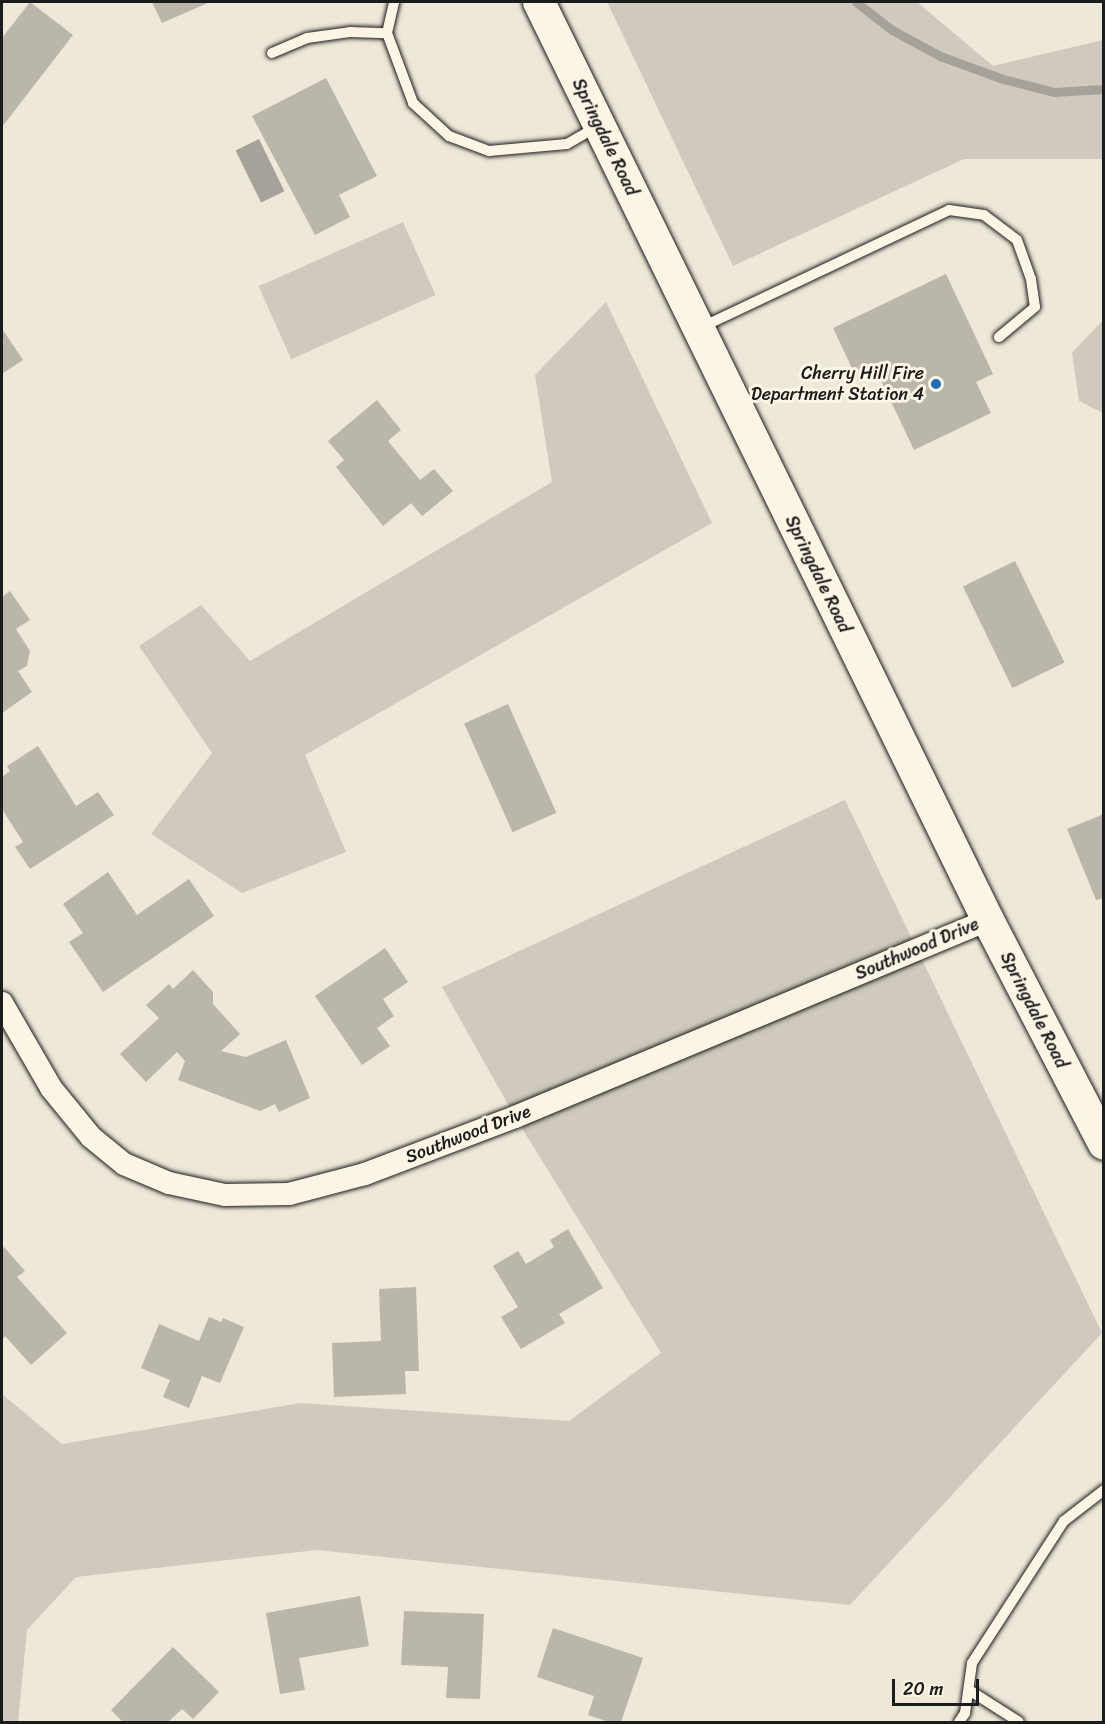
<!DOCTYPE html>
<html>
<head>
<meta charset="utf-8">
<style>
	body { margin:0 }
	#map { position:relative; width:1105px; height:1724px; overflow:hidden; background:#eee8d9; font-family:Sriracha,sans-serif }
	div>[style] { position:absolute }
	.green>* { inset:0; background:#cfcabd; transform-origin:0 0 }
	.water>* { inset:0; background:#a7a299; transform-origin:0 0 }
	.stream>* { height:9px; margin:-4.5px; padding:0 4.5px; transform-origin:4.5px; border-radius:4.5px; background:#a7a299 }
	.building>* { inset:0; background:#bab6aa; transform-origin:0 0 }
	.roads { filter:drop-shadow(0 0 2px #1c1c1c) drop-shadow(0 0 2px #1c1c1c) }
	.service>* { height:10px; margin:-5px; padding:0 5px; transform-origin:5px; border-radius:5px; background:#fcf5e5 }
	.minor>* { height:22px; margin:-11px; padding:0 11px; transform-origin:11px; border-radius:11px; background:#fcf5e5 }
	.secondary>* { height:32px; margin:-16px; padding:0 16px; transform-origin:16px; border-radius:16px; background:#fcf5e5 }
	.dots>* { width:16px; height:16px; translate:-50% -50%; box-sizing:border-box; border:3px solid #fcf5e5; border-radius:50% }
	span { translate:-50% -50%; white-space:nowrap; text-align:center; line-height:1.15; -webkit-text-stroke:6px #fcf5e5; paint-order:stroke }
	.street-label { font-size:18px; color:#1c1c1c }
	.poi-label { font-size:18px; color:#1c1c1c }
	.right { translate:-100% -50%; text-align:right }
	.frame { position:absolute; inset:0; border:3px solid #1c1c1c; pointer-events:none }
	.scale { position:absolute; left:892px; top:1679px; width:87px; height:27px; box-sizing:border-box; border:3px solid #1c1c1c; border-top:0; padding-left:8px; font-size:18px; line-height:21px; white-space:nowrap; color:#1c1c1c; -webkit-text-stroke:4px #fcf5e5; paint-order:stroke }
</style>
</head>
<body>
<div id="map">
	<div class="green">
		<div style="clip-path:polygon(607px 2px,917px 2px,993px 66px,1103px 40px,1103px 159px,964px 159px,733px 266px)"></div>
		<div style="left:403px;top:222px;width:80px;height:158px;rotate:66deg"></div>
		<div style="clip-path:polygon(606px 302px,712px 523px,305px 755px,346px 852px,242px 893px,151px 834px,212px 753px,139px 646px,201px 605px,250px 661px,552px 482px,535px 375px)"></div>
		<div style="clip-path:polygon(1103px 320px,1103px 413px,1079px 401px,1072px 353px)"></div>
		<div style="clip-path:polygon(845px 800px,1102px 1333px,850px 1605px,317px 1550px,76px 1577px,27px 1630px,18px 1722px,2px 1722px,2px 1394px,62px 1444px,300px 1403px,569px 1421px,661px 1353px,515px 1117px,442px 987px)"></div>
	</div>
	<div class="water">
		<div style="left:259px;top:139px;width:58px;height:26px;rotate:64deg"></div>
	</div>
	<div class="stream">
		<div style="left:856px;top:2px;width:46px;rotate:37.9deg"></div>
		<div style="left:892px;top:30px;width:55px;rotate:28.4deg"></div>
		<div style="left:940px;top:56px;width:67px;rotate:20.1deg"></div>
		<div style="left:1003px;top:79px;width:53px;rotate:14.3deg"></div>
		<div style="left:1054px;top:92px;width:50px;rotate:-3.4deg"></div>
	</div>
	<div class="building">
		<div style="clip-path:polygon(30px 2px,73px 35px,2px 127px,2px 38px)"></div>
		<div style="clip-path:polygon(152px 2px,210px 2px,162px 23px)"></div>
		<div style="clip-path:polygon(326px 78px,377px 176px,339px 195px,350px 217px,315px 235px,252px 116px)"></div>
		<div style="clip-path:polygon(946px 274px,993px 374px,976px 382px,991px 413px,914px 450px,877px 372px,858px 381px,833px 328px)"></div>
		<div style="clip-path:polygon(3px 330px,23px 360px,2px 374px,2px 331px)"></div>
		<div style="clip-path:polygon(377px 400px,401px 430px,388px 441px,420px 480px,434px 469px,453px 491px,422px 516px,411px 503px,383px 526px,336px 467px,344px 460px,328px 441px)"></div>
		<div style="left:1015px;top:561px;width:113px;height:58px;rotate:64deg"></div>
		<div style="clip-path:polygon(10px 591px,30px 620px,16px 629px,30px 651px,27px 666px,18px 671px,32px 692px,2px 713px,2px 597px)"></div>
		<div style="left:508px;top:704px;width:119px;height:48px;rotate:66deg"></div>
		<div style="clip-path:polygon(38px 746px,76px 806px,98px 792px,114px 815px,30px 869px,15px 847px,23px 842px,2px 809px,2px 777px,10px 771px,7px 766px)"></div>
		<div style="clip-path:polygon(1104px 814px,1104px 898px,1096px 900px,1067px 829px)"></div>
		<div style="clip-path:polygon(108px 872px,137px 915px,189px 879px,214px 916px,103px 992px,69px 942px,83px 933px,63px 904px)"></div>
		<div style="clip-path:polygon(385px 948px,408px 982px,383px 999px,394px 1016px,377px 1028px,390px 1046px,362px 1065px,315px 996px)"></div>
		<div style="clip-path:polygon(193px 970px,213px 992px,213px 1004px,240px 1034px,221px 1051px,246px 1057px,286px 1040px,310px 1098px,279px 1112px,275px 1104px,260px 1111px,178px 1080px,185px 1061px,177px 1052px,146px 1082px,120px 1054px,159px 1018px,146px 1005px,169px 984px,173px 989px)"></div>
		<div style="clip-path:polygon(568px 1229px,603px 1288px,559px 1314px,565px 1323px,521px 1349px,501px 1317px,518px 1307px,493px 1266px,518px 1251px,526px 1264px,554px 1247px,550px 1240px)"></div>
		<div style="clip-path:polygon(4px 1247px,25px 1271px,17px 1277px,67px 1333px,31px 1365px,5px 1336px,2px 1340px,2px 1249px)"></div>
		<div style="clip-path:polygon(416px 1287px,419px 1371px,405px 1371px,406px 1394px,334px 1397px,332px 1343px,381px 1341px,379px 1289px)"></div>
		<div style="clip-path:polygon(209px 1317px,221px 1322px,223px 1318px,244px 1327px,220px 1383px,202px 1376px,189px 1408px,163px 1397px,170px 1380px,141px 1368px,159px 1324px,199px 1341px)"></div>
		<div style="clip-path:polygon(360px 1596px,369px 1646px,299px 1658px,305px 1690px,280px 1694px,266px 1613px)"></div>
		<div style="clip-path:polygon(404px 1611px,484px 1614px,480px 1699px,446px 1698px,448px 1667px,401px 1665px)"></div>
		<div style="clip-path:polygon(553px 1628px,643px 1658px,621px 1722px,609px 1722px,588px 1715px,594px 1696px,537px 1677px)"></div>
		<div style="clip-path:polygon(173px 1647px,219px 1692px,193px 1719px,182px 1709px,168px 1722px,123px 1722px,111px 1710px)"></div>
	</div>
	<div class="roads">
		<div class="service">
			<div style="left:387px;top:33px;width:75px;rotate:69.6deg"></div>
			<div style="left:413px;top:103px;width:49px;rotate:42.5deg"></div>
			<div style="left:449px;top:136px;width:43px;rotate:20.6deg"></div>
			<div style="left:489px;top:151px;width:78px;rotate:-5.1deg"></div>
			<div style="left:567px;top:144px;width:34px;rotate:-30deg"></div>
			<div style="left:272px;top:53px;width:38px;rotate:-23deg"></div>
			<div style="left:307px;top:38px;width:43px;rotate:-7.9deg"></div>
			<div style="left:350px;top:32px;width:37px;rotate:2deg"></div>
			<div style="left:387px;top:33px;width:32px;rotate:-77deg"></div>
			<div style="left:702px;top:327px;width:273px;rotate:-25.3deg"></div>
			<div style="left:949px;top:210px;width:35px;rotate:8deg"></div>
			<div style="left:984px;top:215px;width:41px;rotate:37.1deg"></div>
			<div style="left:1017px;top:240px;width:41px;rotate:70.3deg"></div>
			<div style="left:1031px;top:279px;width:28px;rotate:82deg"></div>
			<div style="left:1035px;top:307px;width:47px;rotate:140.2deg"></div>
			<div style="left:969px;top:1690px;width:59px;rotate:32.6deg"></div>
			<div style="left:959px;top:1722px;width:11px;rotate:-56deg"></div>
			<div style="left:965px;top:1713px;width:50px;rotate:-82deg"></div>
			<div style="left:972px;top:1663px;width:169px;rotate:-57.1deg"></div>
			<div style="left:1064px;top:1521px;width:51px;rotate:-37.8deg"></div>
		</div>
		<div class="minor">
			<div style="left:2px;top:1003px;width:98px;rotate:60deg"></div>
			<div style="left:51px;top:1088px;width:63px;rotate:50.8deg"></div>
			<div style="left:91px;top:1137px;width:43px;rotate:39.3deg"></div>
			<div style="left:124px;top:1164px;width:49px;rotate:22.9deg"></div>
			<div style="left:169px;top:1183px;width:57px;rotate:12.1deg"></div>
			<div style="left:225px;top:1195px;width:64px;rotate:-0.9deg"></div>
			<div style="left:289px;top:1194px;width:79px;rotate:-14.7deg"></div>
			<div style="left:365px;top:1174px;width:160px;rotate:-20.8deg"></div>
			<div style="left:515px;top:1117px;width:512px;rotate:-22.61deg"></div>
		</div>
		<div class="secondary">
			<div style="left:539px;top:2px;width:1022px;rotate:63.94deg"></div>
			<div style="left:988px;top:920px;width:252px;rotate:62.6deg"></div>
		</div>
	</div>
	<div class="dots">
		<div style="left:936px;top:384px;background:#1f6fb2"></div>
	</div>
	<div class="street-label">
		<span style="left:605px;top:137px;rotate:64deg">Springdale Road</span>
		<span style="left:818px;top:574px;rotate:64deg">Springdale Road</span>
		<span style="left:917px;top:949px;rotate:-23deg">Southwood Drive</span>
		<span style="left:1034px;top:1010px;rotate:63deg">Springdale Road</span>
		<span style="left:468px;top:1134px;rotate:-21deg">Southwood Drive</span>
	</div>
	<div class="poi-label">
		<span class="right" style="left:924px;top:384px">Cherry Hill Fire<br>Department Station 4</span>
	</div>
	<div class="frame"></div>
	<div class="scale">20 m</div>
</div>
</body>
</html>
